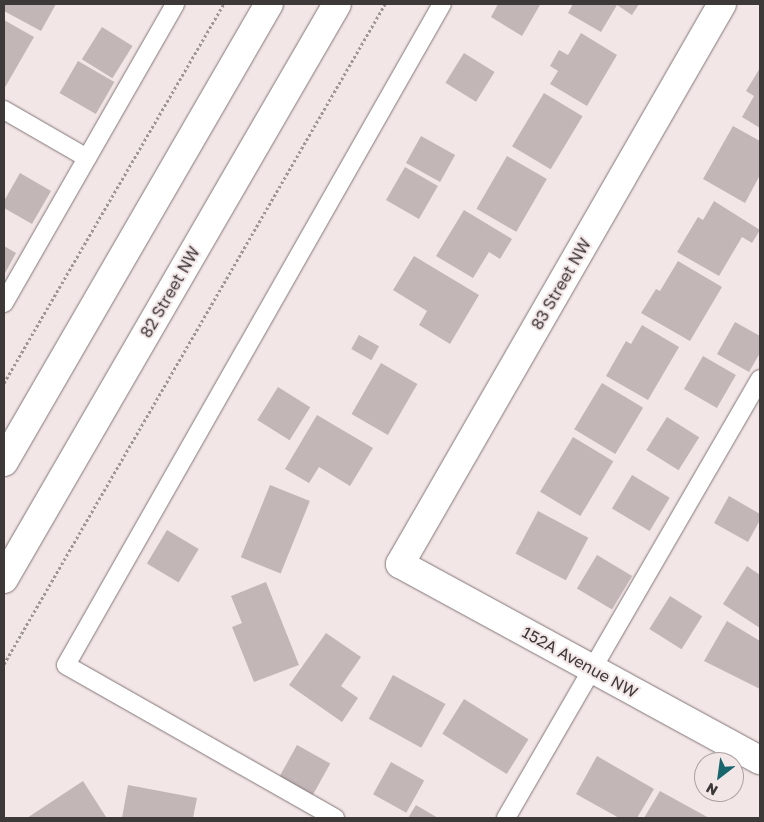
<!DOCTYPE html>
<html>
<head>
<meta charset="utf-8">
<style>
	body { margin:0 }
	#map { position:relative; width:764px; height:822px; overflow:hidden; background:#f3e6e7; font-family:"Golos Text",sans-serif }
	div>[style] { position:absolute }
	.building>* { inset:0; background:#c3b6b7; transform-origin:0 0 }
	.path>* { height:3px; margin-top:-1.5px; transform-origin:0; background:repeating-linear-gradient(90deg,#9f9696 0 2.5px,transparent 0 5px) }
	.roads { filter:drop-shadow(0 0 1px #827677) drop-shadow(0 0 1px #827677) }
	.lane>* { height:18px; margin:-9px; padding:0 9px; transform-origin:9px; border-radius:9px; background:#fff }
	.street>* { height:28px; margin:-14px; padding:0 14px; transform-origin:14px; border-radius:14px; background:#fff }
	.secondary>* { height:28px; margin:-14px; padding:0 14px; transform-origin:14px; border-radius:14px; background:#fff }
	span { translate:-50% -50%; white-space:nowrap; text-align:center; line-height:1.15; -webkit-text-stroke:4px #f3e6e7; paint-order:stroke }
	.street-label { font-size:16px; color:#3e3939 }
	.frame { position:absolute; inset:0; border:5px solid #3e3939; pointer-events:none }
	.north { position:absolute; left:694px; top:752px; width:50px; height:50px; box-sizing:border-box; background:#f3e6e7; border:1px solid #aba1a1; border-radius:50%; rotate:210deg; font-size:14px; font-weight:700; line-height:20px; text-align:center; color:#3e3939 }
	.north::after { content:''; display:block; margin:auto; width:18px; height:22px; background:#18656d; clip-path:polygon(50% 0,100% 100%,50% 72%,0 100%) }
</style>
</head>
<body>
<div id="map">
	<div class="building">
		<div style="clip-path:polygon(4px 4px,56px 4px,41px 31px,4px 11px)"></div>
		<div style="clip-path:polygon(498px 4px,539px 4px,540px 5px,522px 36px,491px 17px)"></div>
		<div style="clip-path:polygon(573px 4px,639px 4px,632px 15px,617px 5px,601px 32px,568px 13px)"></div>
		<div style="clip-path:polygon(4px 20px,34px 37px,4px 89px)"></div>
		<div style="left:102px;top:27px;width:36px;height:38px;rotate:32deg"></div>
		<div style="clip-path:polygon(581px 33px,617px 55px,587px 106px,550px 84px,558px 71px,550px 66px,559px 50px,568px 55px)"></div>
		<div style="left:464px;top:53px;width:36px;height:35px;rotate:32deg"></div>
		<div style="left:78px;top:61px;width:42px;height:37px;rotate:30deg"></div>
		<div style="clip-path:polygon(760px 68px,760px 128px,742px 117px,754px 96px,746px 91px)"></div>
		<div style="left:544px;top:93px;width:45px;height:62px;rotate:31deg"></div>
		<div style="clip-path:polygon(733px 126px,760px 141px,760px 175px,745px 203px,703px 179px)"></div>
		<div style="left:421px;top:136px;width:39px;height:31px;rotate:29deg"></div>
		<div style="left:507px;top:156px;width:46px;height:61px;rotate:30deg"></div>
		<div style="left:405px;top:167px;width:38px;height:38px;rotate:30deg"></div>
		<div style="clip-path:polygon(20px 173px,51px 191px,32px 224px,4px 208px,4px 201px)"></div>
		<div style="clip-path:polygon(714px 201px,760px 230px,752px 243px,742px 237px,719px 276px,677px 252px,698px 217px,703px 220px)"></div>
		<div style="clip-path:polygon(464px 210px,512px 239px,500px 259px,489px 252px,473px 278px,436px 256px)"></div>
		<div style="clip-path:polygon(4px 246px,16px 253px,4px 275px)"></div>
		<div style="clip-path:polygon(414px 256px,479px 295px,450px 344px,419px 325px,427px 311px,393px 290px)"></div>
		<div style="clip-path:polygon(678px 261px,722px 287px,690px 341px,641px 313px,656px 289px,660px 291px)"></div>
		<div style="clip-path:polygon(735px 322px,760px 336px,760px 353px,749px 372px,717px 354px)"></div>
		<div style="clip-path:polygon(642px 325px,679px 347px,648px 400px,606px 376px,626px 341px,631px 344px)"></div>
		<div style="left:359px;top:335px;width:23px;height:16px;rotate:29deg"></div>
		<div style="left:703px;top:356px;width:38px;height:38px;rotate:30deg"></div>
		<div style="left:381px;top:363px;width:42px;height:59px;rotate:30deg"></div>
		<div style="left:602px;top:383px;width:48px;height:54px;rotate:31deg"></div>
		<div style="left:278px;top:387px;width:38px;height:39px;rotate:32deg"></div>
		<div style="clip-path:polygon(317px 415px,373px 448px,350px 486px,319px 467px,309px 483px,285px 469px)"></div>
		<div style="left:667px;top:417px;width:38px;height:39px;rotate:32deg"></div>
		<div style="left:573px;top:437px;width:47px;height:64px;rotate:31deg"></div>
		<div style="left:632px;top:475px;width:44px;height:39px;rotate:31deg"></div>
		<div style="left:270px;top:485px;width:43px;height:78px;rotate:22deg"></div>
		<div style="clip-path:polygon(729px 496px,760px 514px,760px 520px,748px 542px,714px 523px)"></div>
		<div style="left:538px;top:511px;width:57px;height:48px;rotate:28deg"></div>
		<div style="left:167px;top:530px;width:37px;height:39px;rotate:31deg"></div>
		<div style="left:597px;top:555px;width:41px;height:39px;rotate:31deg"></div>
		<div style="clip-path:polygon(747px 566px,760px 575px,760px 628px,723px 604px)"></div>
		<div style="clip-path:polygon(266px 582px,299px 665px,254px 682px,232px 627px,242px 623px,231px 596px)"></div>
		<div style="left:670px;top:596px;width:38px;height:39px;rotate:32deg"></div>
		<div style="clip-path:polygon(727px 621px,760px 641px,760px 689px,704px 661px)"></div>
		<div style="clip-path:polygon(326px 633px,361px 657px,341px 686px,358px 698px,342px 722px,289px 685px)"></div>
		<div style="left:393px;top:675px;width:60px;height:50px;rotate:29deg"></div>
		<div style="left:464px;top:699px;width:76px;height:41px;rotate:32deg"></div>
		<div style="left:297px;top:745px;width:38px;height:40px;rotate:29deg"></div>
		<div style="clip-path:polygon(597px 756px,654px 789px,637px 818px,619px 818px,576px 794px)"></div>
		<div style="left:391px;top:762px;width:38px;height:37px;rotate:29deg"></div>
		<div style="clip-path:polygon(83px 781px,106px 817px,27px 818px)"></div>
		<div style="clip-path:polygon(128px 785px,197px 798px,193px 818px,122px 818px)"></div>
		<div style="clip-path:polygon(660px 791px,709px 818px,644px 818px)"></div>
		<div style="clip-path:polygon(416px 805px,438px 818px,408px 818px)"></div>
	</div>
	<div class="path">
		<div style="left:4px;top:383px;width:438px;rotate:-59.9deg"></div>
		<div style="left:4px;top:664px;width:762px;rotate:-60deg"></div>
	</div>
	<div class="roads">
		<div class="lane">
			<div style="left:4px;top:110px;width:96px;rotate:30deg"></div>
			<div style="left:4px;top:303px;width:344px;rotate:-60.2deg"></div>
			<div style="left:335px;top:818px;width:309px;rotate:-150.4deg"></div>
			<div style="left:66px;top:665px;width:760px;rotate:-60.37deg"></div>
			<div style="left:506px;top:818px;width:507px;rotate:-59.95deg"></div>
		</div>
		<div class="street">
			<div style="left:722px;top:4px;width:646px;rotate:119.9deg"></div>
			<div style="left:400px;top:564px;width:410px;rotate:28.6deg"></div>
		</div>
		<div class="secondary">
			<div style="left:4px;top:462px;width:529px;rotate:-59.95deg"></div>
			<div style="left:4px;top:579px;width:664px;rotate:-59.92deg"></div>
		</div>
	</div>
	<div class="street-label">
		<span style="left:561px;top:284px;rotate:-60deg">83 Street NW</span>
		<span style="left:170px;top:292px;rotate:-60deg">82 Street NW</span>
		<span style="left:580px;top:662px;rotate:29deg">152A Avenue NW</span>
	</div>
	<div class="frame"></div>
	<div class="north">N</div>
</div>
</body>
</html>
